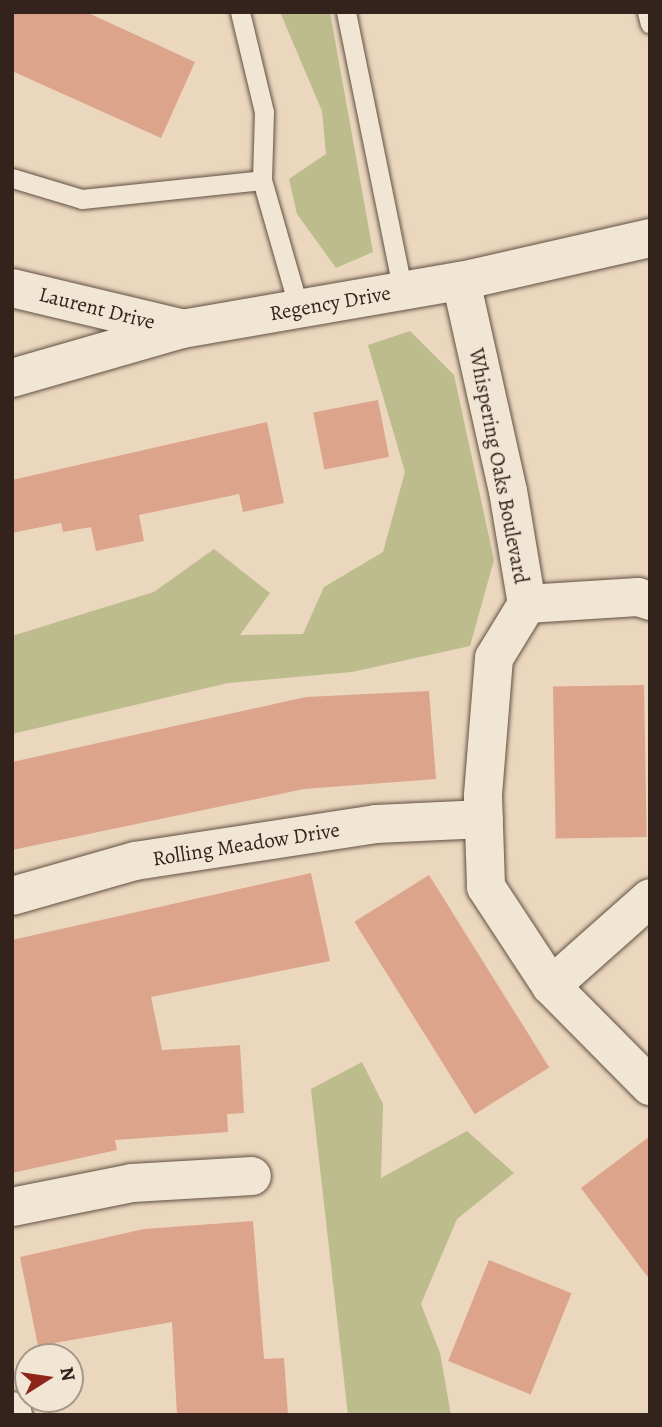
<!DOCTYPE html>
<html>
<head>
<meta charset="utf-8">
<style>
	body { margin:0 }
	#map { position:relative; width:662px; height:1427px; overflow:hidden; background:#ead7bd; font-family:Alegreya,serif }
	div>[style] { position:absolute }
	.green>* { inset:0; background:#bdbc8d }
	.building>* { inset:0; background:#dda48c; transform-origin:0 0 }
	.roads { filter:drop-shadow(0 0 2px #625044) drop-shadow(0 0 2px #625044) }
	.service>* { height:19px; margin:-9.5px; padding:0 9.5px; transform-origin:9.5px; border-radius:9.5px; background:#f1e5d4 }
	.minor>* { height:38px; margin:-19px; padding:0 19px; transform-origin:19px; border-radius:19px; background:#f1e5d4 }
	span { translate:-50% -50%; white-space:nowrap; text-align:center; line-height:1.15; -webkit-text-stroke:6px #f1e5d4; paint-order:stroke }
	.street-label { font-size:21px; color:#34231c }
	.frame { position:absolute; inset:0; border:14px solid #34231c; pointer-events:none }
	.north { position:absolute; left:14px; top:1343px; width:70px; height:70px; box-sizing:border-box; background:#f1e5d4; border:2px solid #a5978a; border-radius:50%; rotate:78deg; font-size:19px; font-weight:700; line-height:28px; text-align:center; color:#34231c }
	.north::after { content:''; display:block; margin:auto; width:24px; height:32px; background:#8f2418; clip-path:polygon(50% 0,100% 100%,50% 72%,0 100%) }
</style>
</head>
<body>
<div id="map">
	<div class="green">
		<div style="clip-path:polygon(280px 12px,330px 12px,373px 252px,336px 268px,297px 214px,289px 179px,326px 154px,322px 111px)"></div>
		<div style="clip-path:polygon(410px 331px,454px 375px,494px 560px,470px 646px,352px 672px,228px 683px,12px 734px,12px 636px,154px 592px,214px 549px,270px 593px,240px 635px,303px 634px,324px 587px,383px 552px,405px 472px,368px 345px)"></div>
		<div style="clip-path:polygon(362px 1062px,383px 1104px,381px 1178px,467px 1131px,514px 1173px,457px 1219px,421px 1304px,440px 1353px,451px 1415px,348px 1415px,311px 1089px)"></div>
	</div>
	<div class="building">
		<div style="clip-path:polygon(12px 12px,86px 12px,195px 62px,161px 138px,12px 71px)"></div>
		<div style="left:378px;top:400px;width:58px;height:66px;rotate:79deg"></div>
		<div style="clip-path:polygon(267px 422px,284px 503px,243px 512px,239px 494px,139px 515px,144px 541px,96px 551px,91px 527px,63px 532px,61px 523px,12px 533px,12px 480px)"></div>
		<div style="left:644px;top:685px;width:152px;height:91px;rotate:89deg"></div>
		<div style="clip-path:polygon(429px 691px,436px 779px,304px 789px,12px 850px,12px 762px,306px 697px)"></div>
		<div style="clip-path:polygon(311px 873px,330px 961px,151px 997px,162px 1050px,240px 1045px,244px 1113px,227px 1114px,228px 1132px,115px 1140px,117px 1150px,12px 1173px,12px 940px)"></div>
		<div style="left:429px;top:875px;width:227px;height:88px;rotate:58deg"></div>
		<div style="clip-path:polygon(650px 1136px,650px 1280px,581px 1188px)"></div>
		<div style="clip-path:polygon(253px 1221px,264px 1359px,284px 1358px,288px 1415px,177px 1415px,172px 1322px,38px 1346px,20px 1257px,144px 1229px)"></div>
		<div style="left:489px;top:1260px;width:89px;height:109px;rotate:22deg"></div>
	</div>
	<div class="roads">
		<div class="service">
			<div style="left:240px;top:12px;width:103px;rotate:76.5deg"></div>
			<div style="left:264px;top:112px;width:68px;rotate:91.7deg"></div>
			<div style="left:346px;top:12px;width:285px;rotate:78.5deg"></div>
			<div style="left:647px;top:12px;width:12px;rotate:76deg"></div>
			<div style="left:12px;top:178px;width:73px;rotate:16.7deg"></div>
			<div style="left:82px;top:199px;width:181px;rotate:-6deg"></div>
			<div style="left:262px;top:180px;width:134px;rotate:74deg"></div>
		</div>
		<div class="minor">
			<div style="left:461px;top:281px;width:215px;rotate:77.4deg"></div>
			<div style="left:508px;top:491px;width:115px;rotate:80.5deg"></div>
			<div style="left:527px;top:604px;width:63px;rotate:121.4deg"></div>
			<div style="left:494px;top:658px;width:138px;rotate:94.6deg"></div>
			<div style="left:483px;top:796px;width:91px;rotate:88.1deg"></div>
			<div style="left:486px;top:887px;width:118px;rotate:56.7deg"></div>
			<div style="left:551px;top:986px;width:141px;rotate:45.3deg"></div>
			<div style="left:12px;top:288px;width:173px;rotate:13.4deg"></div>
			<div style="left:12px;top:378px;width:177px;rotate:-16.1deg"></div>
			<div style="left:182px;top:329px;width:283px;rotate:-9.8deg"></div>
			<div style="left:461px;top:281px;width:194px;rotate:-12.8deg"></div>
			<div style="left:527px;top:604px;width:111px;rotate:-3.6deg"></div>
			<div style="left:638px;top:597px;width:13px;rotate:18deg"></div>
			<div style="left:12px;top:896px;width:128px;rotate:-15.9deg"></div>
			<div style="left:135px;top:861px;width:244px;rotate:-8.7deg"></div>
			<div style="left:376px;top:824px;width:108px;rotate:-2.7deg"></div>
			<div style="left:551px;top:986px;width:132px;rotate:-41.6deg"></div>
			<div style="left:12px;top:1207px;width:122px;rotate:-11.3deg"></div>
			<div style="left:132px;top:1183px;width:120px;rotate:-3.3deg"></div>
			<div style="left:12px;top:1411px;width:4px;rotate:76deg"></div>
		</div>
	</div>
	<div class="street-label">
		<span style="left:330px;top:303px;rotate:-10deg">Regency Drive</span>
		<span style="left:97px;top:308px;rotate:14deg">Laurent Drive</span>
		<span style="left:499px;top:466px;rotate:79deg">Whispering Oaks Boulevard</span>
		<span style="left:246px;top:844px;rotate:-9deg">Rolling Meadow Drive</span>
	</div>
	<div class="frame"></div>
	<div class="north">N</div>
</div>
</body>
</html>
